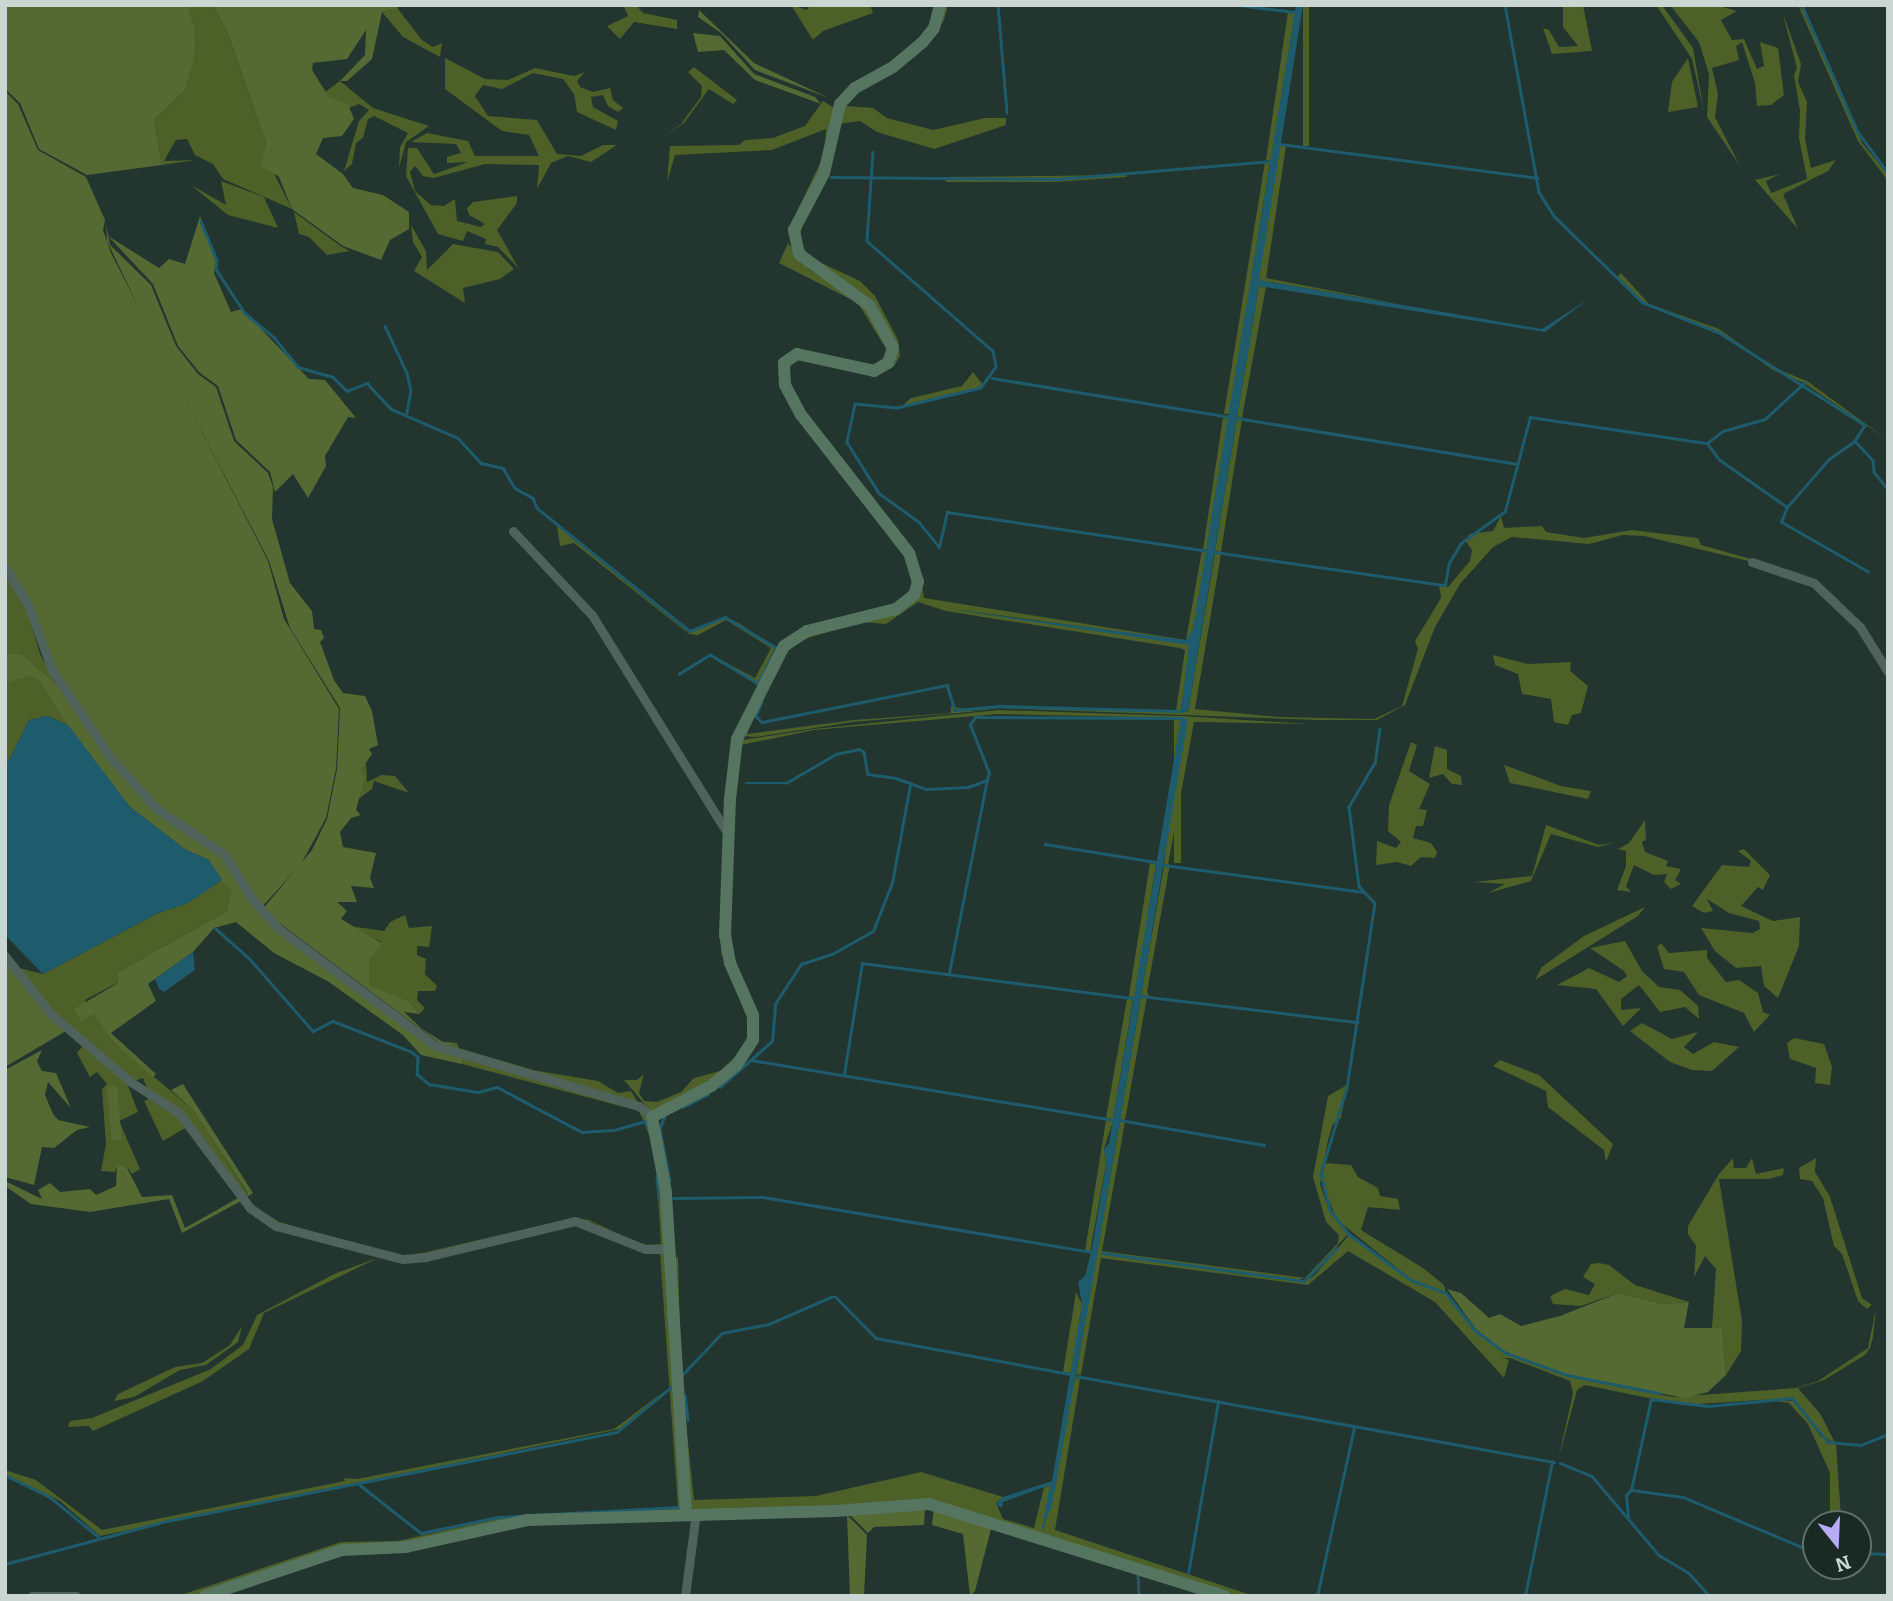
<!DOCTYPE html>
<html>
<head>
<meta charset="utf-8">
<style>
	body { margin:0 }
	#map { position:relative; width:1893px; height:1601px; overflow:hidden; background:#22352f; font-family:Bitter,serif }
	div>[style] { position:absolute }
	.green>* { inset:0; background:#4c6028; transform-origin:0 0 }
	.forest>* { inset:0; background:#556932; transform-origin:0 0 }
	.water>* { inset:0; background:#1e5b6c }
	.stream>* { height:2.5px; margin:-1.25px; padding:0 1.25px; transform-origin:1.25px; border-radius:1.25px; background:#1e5b6c }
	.street>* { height:9px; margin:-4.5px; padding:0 4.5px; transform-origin:4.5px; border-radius:4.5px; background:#4f635c }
	.secondary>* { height:12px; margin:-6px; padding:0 6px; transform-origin:6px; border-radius:6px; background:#557561 }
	span { translate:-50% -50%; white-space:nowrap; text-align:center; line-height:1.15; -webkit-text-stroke:6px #192a25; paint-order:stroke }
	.frame { position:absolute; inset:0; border:7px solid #cbd6d2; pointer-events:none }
	.north { position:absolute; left:1802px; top:1510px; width:70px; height:70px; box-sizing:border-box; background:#192a25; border:2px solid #606f6a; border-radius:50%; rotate:162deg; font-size:19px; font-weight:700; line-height:28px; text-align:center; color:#cbd6d2 }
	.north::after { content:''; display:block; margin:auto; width:24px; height:32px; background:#b8abf7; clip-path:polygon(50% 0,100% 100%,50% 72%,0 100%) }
</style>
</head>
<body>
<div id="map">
	<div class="green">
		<div style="clip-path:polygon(188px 5px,213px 5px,229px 36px,266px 143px,264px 154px,292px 209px,223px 179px,213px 164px,195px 155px,187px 139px,176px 140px,164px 161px,196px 160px,162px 165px,154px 120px,184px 91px,195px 29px)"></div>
		<div style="clip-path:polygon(623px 5px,636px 5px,643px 13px,677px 20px,677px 29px,634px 22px,620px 39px,607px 26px,628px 16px)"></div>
		<div style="clip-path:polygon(791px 5px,807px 10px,810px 5px,870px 5px,873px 13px,823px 31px,813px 40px)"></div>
		<div style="clip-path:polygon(942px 5px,948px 5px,944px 20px,923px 48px,891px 74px,858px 91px,846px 106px,873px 108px,887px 118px,933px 130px,985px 118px,1006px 118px,1006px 125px,934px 149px,877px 132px,860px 121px,838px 124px,831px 167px,806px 210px,799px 240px,809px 257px,860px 281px,875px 296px,898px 340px,900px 356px,894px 366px,876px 375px,798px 358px,787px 370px,791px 390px,814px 427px,820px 429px,820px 436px,908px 543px,920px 570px,924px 598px,1186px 640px,1202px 550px,1208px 551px,1193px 629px,1186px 641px,947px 608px,1190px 644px,1181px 710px,1176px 710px,1185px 650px,1180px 648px,946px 611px,918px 602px,886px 624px,861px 622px,795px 642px,767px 682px,747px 734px,854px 720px,951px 713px,951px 706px,972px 711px,1000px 707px,1188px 712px,1215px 553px,1221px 554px,1195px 709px,1278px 717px,1374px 719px,1402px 706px,1418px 649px,1415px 641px,1441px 598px,1439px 585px,1448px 587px,1470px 561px,1472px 550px,1465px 540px,1470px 534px,1493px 531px,1501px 516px,1504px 528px,1542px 526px,1546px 532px,1584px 538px,1632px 530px,1698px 538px,1701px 545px,1807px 575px,1644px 536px,1623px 535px,1589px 544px,1512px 537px,1493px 547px,1460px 584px,1435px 627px,1405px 705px,1377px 720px,1317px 720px,999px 708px,969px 712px,853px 722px,756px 737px,742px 736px,771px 669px,791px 643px,807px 633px,897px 611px,919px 588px,911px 552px,802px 414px,787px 385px,785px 371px,790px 360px,805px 355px,868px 373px,885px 369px,893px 360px,895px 342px,879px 313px,860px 294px,809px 262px,801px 253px,796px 230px,805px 208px,826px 174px,842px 105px,856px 89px,894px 69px,923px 44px,936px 30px)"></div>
		<div style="left:1303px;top:5px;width:6px;height:141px"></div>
		<div style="clip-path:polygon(1563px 5px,1583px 5px,1592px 51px,1552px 54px,1543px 28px,1549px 30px,1559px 47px,1578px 46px,1563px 27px)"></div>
		<div style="clip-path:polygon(1656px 5px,1662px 5px,1693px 48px,1704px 112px,1692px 59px)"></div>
		<div style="clip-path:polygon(1670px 5px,1716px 5px,1737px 11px,1721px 20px,1732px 40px,1744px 39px,1757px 69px,1764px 66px,1760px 42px,1778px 48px,1784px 95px,1771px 105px,1757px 106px,1755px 83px,1742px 42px,1736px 46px,1739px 60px,1712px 68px,1718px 94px,1715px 117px,1740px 166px,1707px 117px,1709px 74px,1699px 42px)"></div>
		<div style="clip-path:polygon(1798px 5px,1806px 14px,1862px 143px,1888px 175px,1888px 181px,1858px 141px)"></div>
		<div style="clip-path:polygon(398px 9px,422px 40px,433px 47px,442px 43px,440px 57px,403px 37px,382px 12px)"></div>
		<div style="clip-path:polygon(1782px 11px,1801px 64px,1798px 82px,1807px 102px,1805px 139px,1811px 168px,1836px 160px,1828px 171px,1783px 194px,1798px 229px,1755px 180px,1780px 174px,1766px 181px,1771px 193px,1807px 179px,1799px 138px,1800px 111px,1794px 75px,1797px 68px)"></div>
		<div style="clip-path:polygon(1288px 12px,1295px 13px,1271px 160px,1266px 160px)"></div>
		<div style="clip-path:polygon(445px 58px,485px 79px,508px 80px,535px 68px,574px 76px,585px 72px,577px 81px,580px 87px,593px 92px,610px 88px,613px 100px,623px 108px,618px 112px,608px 106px,603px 95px,591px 97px,593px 107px,618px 121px,616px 130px,577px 112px,574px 94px,563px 79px,533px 73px,502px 89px,483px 85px,475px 96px,488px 116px,537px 120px,557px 154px,581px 156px,603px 145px,617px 145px,591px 162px,568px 156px,551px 163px,537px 189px,539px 165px,485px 164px,434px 178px,423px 176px,415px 166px,410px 172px,415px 191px,431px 205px,444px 206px,455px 199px,457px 221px,481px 227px,485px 224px,469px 215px,467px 208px,473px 202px,517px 196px,517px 203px,497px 230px,519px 269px,498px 247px,485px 244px,486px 239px,467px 231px,463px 241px,438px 234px,406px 176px,408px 148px,417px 148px,434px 174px,468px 162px,447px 163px,447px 157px,461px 153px,456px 144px,411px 142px,427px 133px,468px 141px,475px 156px,539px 156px,529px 135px,502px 131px,445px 89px)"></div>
		<div style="clip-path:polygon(1688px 58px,1698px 107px,1668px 112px,1672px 82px)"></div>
		<div style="clip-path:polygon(694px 67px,737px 100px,733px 104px,709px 89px,684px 123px,659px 140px,681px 124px,701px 97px,702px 86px,688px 72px)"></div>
		<div style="clip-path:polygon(340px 81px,373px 108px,429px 126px,406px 142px,399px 168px,400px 147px,408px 133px,374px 116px,368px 119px,363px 138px,356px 143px,352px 164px,344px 171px,359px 121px,369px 110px,359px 104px,349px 108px,329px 97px,325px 92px)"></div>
		<div style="clip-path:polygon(823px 101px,834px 108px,826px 156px,790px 238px,790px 226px,825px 153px,826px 129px,772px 150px,675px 155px,667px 182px,670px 146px,739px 145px,745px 140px,773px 138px,805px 126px)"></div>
		<div style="clip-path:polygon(1280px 145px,1286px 146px,1266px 278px,1399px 304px,1258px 280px)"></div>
		<div style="clip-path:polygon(1270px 161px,1230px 414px,1224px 414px,1265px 162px)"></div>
		<div style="clip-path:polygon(1126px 175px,1127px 177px,1055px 182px,946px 182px,944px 177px)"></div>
		<div style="clip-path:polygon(221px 181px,264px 197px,278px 228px,228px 215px,191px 185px,226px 205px)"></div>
		<div style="clip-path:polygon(294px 212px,342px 247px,350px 251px,327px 255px,309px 237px,299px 234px)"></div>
		<div style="clip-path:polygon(411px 225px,426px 251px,427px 270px,453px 244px,498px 252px,514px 269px,500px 279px,463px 288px,465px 303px,414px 271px,422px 257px,413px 242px)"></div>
		<div style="clip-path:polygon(788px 243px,810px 270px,865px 306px,888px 352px,858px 303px,779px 263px)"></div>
		<div style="clip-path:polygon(1621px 273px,1649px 304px,1719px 329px,1770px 366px,1807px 381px,1888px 440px,1804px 383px,1773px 370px,1720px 332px,1642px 302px,1617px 277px)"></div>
		<div style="clip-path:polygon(1259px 286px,1266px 287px,1242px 418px,1237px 417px)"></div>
		<div style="clip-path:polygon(973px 372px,984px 386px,980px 388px,902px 406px,911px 398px,962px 386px)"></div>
		<div style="clip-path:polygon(1223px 417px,1229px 418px,1208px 550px,1203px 549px)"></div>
		<div style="clip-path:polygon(1237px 419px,1242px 419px,1221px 552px,1215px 551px)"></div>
		<div style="clip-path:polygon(557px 526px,689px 633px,725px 618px,739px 623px,775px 648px,758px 683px,710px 654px,755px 678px,771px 648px,726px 620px,698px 635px,689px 634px,574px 543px,560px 546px)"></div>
		<div style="clip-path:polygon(5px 572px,27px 611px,40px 654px,57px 685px,23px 655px,5px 652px)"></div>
		<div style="clip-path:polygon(1493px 655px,1528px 664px,1571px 662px,1570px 671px,1588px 686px,1581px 713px,1572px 715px,1568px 725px,1554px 722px,1551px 699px,1522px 694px,1518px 674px,1495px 665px)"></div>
		<div style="clip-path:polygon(22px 676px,31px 676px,40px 683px,69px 726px,48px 716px,29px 720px,5px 768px,5px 683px)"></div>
		<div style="clip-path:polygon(999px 710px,1181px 716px,1308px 724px,1194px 722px,1168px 865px,1164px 865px,1180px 718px,998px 714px,814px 730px,741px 745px,742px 740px,814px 729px)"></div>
		<div style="left:1174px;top:719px;width:7px;height:144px"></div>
		<div style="clip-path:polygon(1411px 742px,1417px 745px,1409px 771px,1430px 784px,1419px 809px,1427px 810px,1423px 826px,1416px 826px,1413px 838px,1431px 843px,1437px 852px,1435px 858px,1421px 857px,1411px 866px,1397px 862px,1376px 865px,1377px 841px,1396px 848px,1401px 842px,1388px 831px,1389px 805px)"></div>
		<div style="clip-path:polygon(1435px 746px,1447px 750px,1447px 769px,1461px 776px,1462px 785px,1452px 784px,1443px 774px,1429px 778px)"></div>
		<div style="clip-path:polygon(366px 762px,367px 782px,382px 775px,395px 776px,409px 793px,374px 781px,372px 789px,357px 800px,364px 776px,359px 771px)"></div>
		<div style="clip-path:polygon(1504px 765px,1561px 786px,1591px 791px,1588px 799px,1510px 783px)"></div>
		<div style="clip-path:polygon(1645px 820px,1646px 840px,1642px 842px,1645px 852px,1668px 861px,1666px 866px,1681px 869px,1675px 880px,1681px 884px,1671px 889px,1664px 882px,1667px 874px,1654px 875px,1634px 865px,1626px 886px,1631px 892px,1617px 890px,1626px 866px,1626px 851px,1618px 849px,1629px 843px)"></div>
		<div style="clip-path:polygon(1546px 825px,1599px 845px,1616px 842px,1598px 847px,1551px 834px,1531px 881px,1488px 893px,1505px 884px,1474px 882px,1532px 876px)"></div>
		<div style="clip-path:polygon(1744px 849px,1770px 875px,1763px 890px,1758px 887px,1741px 906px,1773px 921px,1800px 917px,1799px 946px,1778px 998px,1764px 986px,1761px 966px,1736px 968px,1715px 951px,1701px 928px,1753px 933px,1760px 929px,1759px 921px,1729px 913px,1707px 899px,1713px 911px,1704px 913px,1692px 906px,1722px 865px,1749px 867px,1751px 861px,1738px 851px)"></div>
		<div style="left:1150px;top:863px;width:6px;height:135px;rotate:9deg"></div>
		<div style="clip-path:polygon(1170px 864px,1147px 992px,1150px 997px,1141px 995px,1164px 866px)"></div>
		<div style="clip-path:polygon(222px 880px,231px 891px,227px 911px,118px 972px,119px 982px,85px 1000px,113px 1042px,192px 1109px,248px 1194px,243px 1197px,192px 1125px,147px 1088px,143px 1078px,132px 1082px,55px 1015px,19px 968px,43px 974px,158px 913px,186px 904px)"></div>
		<div style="clip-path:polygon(721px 894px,725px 894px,725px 950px,752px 1016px,752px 1040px,723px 1075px,695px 1095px,653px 1114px,624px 1080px,637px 1080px,644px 1074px,639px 1093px,644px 1101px,657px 1102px,681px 1092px,694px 1078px,720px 1071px,742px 1050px,752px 1031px,721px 953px)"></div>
		<div style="clip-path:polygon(1645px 907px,1638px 916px,1535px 980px,1542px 967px,1584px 936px)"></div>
		<div style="clip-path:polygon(405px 915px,409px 928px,432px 926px,429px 947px,417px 946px,417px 955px,426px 959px,425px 974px,437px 986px,435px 991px,418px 991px,417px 1000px,425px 1008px,419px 1014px,409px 1001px,369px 987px,369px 960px,382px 942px,350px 926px,384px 931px,390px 922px)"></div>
		<div style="clip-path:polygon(1625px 941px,1642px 971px,1659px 987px,1680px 990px,1698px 1006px,1699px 1019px,1685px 1007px,1660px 1012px,1639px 985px,1621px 999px,1621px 1010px,1641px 1008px,1623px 1026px,1596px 989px,1557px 985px,1589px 968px,1619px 982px,1627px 976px,1624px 971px,1590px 948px)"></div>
		<div style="clip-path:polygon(1661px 943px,1669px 953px,1707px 950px,1707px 958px,1726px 982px,1739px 980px,1758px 993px,1763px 1012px,1770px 1015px,1754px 1032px,1744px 1013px,1699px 995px,1684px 972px,1664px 969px,1657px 947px)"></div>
		<div style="clip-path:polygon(1146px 996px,1147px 997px,1125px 1120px,1120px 1119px,1141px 997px)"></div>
		<div style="clip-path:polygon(1127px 999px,1133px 999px,1113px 1119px,1106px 1118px)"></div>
		<div style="clip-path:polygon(1642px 1023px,1672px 1039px,1698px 1032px,1684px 1047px,1693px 1054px,1714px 1042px,1739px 1047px,1712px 1071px,1692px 1070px,1670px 1062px,1630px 1031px)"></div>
		<div style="clip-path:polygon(1794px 1038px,1824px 1044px,1832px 1067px,1830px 1085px,1815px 1083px,1816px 1068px,1790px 1059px,1787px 1043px)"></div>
		<div style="clip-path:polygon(457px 1043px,459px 1048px,533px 1070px,598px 1081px,618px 1093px,631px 1091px,639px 1104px,445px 1047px)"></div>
		<div style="clip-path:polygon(83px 1045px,127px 1083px,138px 1112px,119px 1121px,140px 1169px,132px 1174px,126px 1166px,118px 1164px,115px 1172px,101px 1171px,106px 1144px,102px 1089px,107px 1084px,97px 1072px,90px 1077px,77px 1053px)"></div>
		<div style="clip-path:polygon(464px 1058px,644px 1110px,660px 1159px,666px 1244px,659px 1247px,645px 1247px,629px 1242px,593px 1223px,572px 1219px,426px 1256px,408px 1258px,376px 1253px,277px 1224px,257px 1213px,244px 1199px,279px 1222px,405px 1257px,574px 1218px,589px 1220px,642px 1245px,661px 1244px,655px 1149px,639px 1111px,462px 1064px)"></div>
		<div style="clip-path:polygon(1500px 1060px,1539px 1075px,1613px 1144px,1606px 1162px,1604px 1150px,1548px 1107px,1546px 1091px,1493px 1066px)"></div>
		<div style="clip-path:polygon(1347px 1085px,1341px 1118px,1333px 1124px,1328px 1140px,1320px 1184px,1329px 1210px,1348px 1234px,1309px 1277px,1296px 1280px,1102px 1254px,1304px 1281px,1314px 1276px,1349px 1235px,1411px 1281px,1447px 1294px,1474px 1330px,1503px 1353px,1567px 1376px,1673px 1397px,1796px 1388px,1818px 1381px,1868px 1348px,1876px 1308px,1873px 1337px,1870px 1348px,1865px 1355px,1824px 1380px,1798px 1388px,1821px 1415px,1835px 1443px,1822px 1436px,1792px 1398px,1682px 1405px,1585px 1385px,1577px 1390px,1558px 1461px,1573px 1393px,1570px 1381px,1510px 1358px,1504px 1358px,1509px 1360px,1504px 1378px,1435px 1302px,1348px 1251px,1308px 1285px,1101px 1258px,1081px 1375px,1076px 1374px,1120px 1121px,1125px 1122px,1102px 1251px,1305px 1278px,1338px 1243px,1339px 1235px,1326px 1222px,1313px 1177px,1328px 1096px)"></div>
		<div style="clip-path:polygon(153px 1097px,172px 1111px,187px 1127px,163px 1141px,144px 1101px)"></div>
		<div style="clip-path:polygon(1106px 1120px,1113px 1121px,1104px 1149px,1106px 1164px,1090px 1252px,1085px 1251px)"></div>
		<div style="clip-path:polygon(1733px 1158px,1734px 1168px,1746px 1168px,1752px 1158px,1756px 1174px,1784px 1168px,1783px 1175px,1769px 1179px,1719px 1179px,1742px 1321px,1741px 1351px,1726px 1375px,1722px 1329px,1712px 1328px,1716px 1269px,1705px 1256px,1694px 1277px,1696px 1246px,1688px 1234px,1688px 1226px,1719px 1174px)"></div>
		<div style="clip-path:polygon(1816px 1158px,1815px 1172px,1830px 1197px,1862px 1298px,1872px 1305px,1867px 1309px,1858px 1301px,1842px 1254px,1834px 1246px,1823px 1198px,1812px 1181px,1800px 1179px,1799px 1168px)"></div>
		<div style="clip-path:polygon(1324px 1163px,1351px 1165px,1358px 1177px,1378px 1188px,1380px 1196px,1398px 1199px,1400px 1210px,1368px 1207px,1361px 1230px,1423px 1268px,1444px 1285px,1446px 1293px,1412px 1280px,1337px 1220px,1322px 1184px)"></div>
		<div style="clip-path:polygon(660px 1253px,665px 1253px,681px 1510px,597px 1516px,311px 1555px,194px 1596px,178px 1596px,341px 1542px,398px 1541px,499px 1518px,678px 1508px)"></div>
		<div style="clip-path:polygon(678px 1256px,681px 1374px,694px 1500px,816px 1496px,921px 1472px,1003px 1497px,996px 1503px,1003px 1519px,1034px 1528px,1044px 1487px,1050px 1485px,1043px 1533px,1075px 1378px,1080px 1379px,1055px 1530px,1254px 1596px,1233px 1596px,937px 1503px,693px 1511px,687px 1498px,678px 1379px,672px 1262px)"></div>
		<div style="clip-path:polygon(380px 1257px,264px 1313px,249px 1349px,203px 1381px,93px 1431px,89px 1426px,68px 1427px,70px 1421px,92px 1418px,211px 1369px,243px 1345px,257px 1315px,334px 1274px)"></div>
		<div style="clip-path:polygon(1599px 1263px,1609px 1265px,1635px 1285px,1689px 1302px,1663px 1304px,1618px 1293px,1581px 1306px,1553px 1304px,1550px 1296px,1565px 1289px,1589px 1295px,1595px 1284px,1583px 1277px,1591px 1264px)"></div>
		<div style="clip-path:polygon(1076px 1292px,1082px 1304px,1071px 1373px,1063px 1372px)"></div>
		<div style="clip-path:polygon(242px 1326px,238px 1342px,206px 1365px,180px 1370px,134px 1397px,114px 1401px,118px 1394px,175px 1367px,202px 1363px,230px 1345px)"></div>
		<div style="clip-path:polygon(666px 1390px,620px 1429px,100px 1536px,60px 1501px,5px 1474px,5px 1470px,36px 1480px,102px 1530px,345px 1481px,344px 1478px,357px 1479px,614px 1429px)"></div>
		<div style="clip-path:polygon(1766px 1400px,1795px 1401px,1821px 1437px,1836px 1444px,1841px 1517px,1846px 1523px,1830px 1524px,1830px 1473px,1808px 1424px,1789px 1403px)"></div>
	</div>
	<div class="forest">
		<div style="clip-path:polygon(5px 5px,188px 5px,195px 29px,194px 59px,184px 91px,154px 120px,162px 165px,87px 175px,39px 149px,20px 103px,5px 89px)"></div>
		<div style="clip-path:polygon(213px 5px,397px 5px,398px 9px,382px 12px,372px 59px,347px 81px,340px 81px,365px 55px,366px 30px,347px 59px,313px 63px,312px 70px,329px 97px,348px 104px,354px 119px,342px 136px,323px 138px,316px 154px,343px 174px,353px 188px,383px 195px,409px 212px,409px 229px,390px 240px,381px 260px,343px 246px,292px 209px,279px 177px,261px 165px,266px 143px,229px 36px)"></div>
		<div style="clip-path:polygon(699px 10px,754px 63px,829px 98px,755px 70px,721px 33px,698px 17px)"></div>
		<div style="clip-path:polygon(693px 33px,720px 36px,754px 74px,815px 97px,821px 104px,755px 80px,724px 50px,698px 52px)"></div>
		<div style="clip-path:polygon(5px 91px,18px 104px,38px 150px,86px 177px,105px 220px,103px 230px,111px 253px,268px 561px,284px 619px,339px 709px,336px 769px,326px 818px,301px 864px,261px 908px,232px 862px,158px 808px,136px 785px,64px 688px,5px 564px)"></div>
		<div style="clip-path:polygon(200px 216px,217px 260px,214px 273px,231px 312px,242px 309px,309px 379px,325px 380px,356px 418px,348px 417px,325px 456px,326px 466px,308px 498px,293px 474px,275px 492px,270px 472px,236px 440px,218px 386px,200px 373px,178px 346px,153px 284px,108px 236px,159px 268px,169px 259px,185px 264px)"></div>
		<div style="clip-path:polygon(106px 224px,110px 245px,151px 285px,176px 346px,198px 374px,216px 387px,234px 441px,268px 473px,273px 487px,272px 519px,290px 583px,312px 611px,314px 629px,321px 630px,324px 638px,320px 642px,334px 680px,343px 693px,365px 696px,372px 711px,378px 745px,369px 749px,372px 754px,360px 771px,365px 776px,356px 810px,361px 815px,351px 818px,340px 832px,343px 847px,376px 853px,370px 878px,374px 888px,351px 886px,357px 902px,337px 902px,347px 911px,341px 919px,382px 943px,369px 960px,369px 986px,409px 1001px,419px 1014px,404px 1012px,422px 1029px,443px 1042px,457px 1043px,445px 1047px,262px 910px,312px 850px,327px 819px,337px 769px,340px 708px,290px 628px,269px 561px,148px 327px,107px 241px)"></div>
		<div style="clip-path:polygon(5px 652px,23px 655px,57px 685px,113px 767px,222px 858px,252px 904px,399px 1022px,464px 1058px,462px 1064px,421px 1055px,403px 1035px,329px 982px,274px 953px,236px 922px,214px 928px,193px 952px,148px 984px,156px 1001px,111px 1033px,156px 1074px,153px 1077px,113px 1042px,94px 1014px,81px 1021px,74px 1009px,118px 983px,118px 972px,227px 911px,231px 891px,213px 872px,209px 860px,186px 850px,130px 807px,88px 756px,40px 683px,31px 676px,5px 683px)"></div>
		<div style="clip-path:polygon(5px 960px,66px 1031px,5px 1067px)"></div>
		<div style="clip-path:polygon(42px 1050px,37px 1061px,42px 1071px,56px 1073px,71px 1108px,48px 1082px,45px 1095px,53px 1114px,58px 1120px,90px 1127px,77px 1130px,54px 1148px,42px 1147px,34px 1185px,5px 1177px,5px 1070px)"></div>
		<div style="clip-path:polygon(183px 1084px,253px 1193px,244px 1199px,248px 1193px,192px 1109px,171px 1090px)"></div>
		<div style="left:117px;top:1086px;width:54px;height:10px;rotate:85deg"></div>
		<div style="clip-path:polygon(117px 1164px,126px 1166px,142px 1197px,172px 1195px,185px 1228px,238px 1198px,241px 1201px,182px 1233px,169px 1199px,90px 1212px,31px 1204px,5px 1186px,5px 1181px,42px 1199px,38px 1190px,50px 1183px,60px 1192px,90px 1189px,96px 1195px,116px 1186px)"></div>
		<div style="clip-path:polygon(1447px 1289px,1461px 1293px,1489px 1318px,1500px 1314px,1521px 1326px,1560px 1316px,1618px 1293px,1663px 1304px,1689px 1302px,1684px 1328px,1722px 1328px,1726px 1375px,1708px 1392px,1685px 1398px,1567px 1375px,1504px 1352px,1476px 1329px)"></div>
		<div style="clip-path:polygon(934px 1507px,991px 1529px,975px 1591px,970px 1596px,963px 1534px,932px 1525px)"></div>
		<div style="clip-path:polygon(925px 1508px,924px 1525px,874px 1527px,868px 1533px,847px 1512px)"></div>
		<div style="clip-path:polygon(847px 1515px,867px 1535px,864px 1596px,850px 1596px)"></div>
	</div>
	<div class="water">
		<div style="clip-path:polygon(1296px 5px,1303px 5px,1259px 280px,1542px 329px,1590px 298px,1545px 332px,1259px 286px,1188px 712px,1181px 711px,1189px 645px,947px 609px,1186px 640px,1193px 629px)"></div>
		<div style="clip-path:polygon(48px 716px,69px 726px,130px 807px,186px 850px,209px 860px,222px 880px,186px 904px,158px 913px,43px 974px,5px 935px,5px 768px,29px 720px)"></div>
		<div style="clip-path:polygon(1181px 718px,1188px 719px,1090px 1297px,1052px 1505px,1041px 1533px,1050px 1485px,1003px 1502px,1002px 1508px,996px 1504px,1003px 1497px,1052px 1481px,1082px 1304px,1078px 1282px,1085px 1276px,1092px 1248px,1106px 1165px,1104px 1149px,1109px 1143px)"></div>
		<div style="clip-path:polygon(193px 952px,195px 970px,164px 992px,159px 989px,155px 979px)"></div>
	</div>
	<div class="stream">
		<div style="left:998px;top:5px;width:108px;rotate:85.2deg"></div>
		<div style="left:1238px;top:5px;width:57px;rotate:7deg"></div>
		<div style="left:1505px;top:5px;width:190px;rotate:79.7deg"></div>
		<div style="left:1539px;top:192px;width:28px;rotate:58deg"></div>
		<div style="left:1554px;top:216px;width:123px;rotate:44.3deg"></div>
		<div style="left:1642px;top:302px;width:84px;rotate:21.7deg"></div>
		<div style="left:1720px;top:333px;width:172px;rotate:32.4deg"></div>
		<div style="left:1865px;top:425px;width:19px;rotate:122deg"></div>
		<div style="left:1802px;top:5px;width:139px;rotate:66.2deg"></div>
		<div style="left:1858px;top:132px;width:51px;rotate:53.8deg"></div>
		<div style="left:1280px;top:144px;width:260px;rotate:7.5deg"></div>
		<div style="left:873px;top:152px;width:89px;rotate:93.9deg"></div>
		<div style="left:867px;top:241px;width:167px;rotate:41.1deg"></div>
		<div style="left:993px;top:351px;width:16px;rotate:79deg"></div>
		<div style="left:996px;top:367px;width:26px;rotate:126deg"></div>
		<div style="left:981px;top:388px;width:86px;rotate:166.6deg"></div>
		<div style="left:897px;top:408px;width:42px;rotate:-174.6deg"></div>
		<div style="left:855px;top:404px;width:39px;rotate:102deg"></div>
		<div style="left:847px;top:442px;width:60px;rotate:57.9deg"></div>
		<div style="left:879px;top:493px;width:49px;rotate:35.9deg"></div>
		<div style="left:919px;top:522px;width:32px;rotate:51deg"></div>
		<div style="left:939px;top:547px;width:36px;rotate:-77deg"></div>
		<div style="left:947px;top:512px;width:264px;rotate:8.5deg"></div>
		<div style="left:831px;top:177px;width:227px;rotate:0.5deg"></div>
		<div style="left:1058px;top:179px;width:214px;rotate:-4.8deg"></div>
		<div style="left:201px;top:221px;width:42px;rotate:67.7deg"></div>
		<div style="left:217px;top:260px;width:9px;rotate:96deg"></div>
		<div style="left:216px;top:269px;width:51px;rotate:56.9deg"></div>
		<div style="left:244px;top:312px;width:39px;rotate:40deg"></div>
		<div style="left:274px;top:337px;width:38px;rotate:51deg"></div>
		<div style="left:298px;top:367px;width:36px;rotate:16deg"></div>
		<div style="left:333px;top:377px;width:20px;rotate:45deg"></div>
		<div style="left:347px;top:391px;width:22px;rotate:-22deg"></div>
		<div style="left:367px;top:383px;width:35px;rotate:47deg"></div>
		<div style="left:391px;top:409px;width:73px;rotate:23.4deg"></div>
		<div style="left:458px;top:438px;width:34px;rotate:47deg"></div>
		<div style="left:481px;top:463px;width:23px;rotate:13deg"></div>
		<div style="left:503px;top:468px;width:23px;rotate:59deg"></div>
		<div style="left:515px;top:488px;width:21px;rotate:29deg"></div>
		<div style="left:533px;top:498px;width:11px;rotate:68deg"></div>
		<div style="left:537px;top:508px;width:196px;rotate:38.8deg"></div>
		<div style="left:690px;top:631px;width:38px;rotate:-22deg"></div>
		<div style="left:725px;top:617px;width:61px;rotate:30.8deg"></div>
		<div style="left:777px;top:648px;width:41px;rotate:117.8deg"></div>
		<div style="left:758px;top:684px;width:56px;rotate:-148.9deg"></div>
		<div style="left:710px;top:655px;width:36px;rotate:148deg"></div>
		<div style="left:385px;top:326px;width:52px;rotate:64.9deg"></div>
		<div style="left:407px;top:373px;width:17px;rotate:77deg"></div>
		<div style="left:411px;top:390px;width:23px;rotate:100deg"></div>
		<div style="left:992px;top:378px;width:241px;rotate:9.3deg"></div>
		<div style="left:1237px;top:418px;width:284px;rotate:9.3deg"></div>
		<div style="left:1707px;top:443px;width:20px;rotate:-37deg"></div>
		<div style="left:1723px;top:431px;width:44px;rotate:-15.9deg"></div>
		<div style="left:1765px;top:419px;width:53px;rotate:-42.7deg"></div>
		<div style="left:1215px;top:552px;width:232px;rotate:8.2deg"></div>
		<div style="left:1445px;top:585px;width:22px;rotate:-80deg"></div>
		<div style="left:1449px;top:563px;width:23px;rotate:-59deg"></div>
		<div style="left:1461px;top:543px;width:54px;rotate:-36deg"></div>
		<div style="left:1505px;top:511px;width:97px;rotate:-75.1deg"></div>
		<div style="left:1530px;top:417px;width:179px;rotate:8.4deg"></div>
		<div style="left:1707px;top:443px;width:21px;rotate:53deg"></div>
		<div style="left:1720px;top:460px;width:82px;rotate:35deg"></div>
		<div style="left:1868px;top:572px;width:100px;rotate:-150.1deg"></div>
		<div style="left:1781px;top:522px;width:16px;rotate:-68deg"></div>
		<div style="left:1787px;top:507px;width:64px;rotate:-48.8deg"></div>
		<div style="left:1829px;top:459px;width:32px;rotate:-35deg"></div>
		<div style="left:1855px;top:441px;width:26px;rotate:47deg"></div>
		<div style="left:1873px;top:460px;width:12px;rotate:85deg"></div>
		<div style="left:1874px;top:472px;width:22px;rotate:51deg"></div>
		<div style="left:762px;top:702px;width:15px;rotate:113deg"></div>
		<div style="left:756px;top:716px;width:8px;rotate:45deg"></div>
		<div style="left:762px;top:722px;width:189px;rotate:-11.3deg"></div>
		<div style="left:947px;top:685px;width:26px;rotate:72deg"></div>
		<div style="left:955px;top:710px;width:45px;rotate:-5.1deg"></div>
		<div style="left:1000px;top:706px;width:181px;rotate:1.6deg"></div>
		<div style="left:1380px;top:729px;width:34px;rotate:98deg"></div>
		<div style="left:1375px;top:763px;width:51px;rotate:120.6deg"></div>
		<div style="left:1349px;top:807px;width:80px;rotate:82.8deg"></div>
		<div style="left:1359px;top:886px;width:23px;rotate:47deg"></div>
		<div style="left:1375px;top:903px;width:187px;rotate:98.6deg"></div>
		<div style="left:1347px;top:1088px;width:90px;rotate:106.8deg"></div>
		<div style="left:1321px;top:1174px;width:37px;rotate:76deg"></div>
		<div style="left:1330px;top:1210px;width:31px;rotate:52deg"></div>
		<div style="left:1349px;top:1234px;width:77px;rotate:36.6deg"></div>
		<div style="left:1411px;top:1280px;width:37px;rotate:20deg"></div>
		<div style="left:1446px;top:1293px;width:47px;rotate:51.9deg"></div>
		<div style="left:1475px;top:1330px;width:36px;rotate:37deg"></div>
		<div style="left:1504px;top:1352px;width:67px;rotate:20.1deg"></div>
		<div style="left:1567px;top:1375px;width:94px;rotate:11.1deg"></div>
		<div style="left:746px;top:783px;width:40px"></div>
		<div style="left:786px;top:783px;width:58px;rotate:-30.1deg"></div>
		<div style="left:836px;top:754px;width:24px;rotate:-12deg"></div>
		<div style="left:859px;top:749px;width:6px;rotate:31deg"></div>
		<div style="left:864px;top:752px;width:22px;rotate:80deg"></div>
		<div style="left:868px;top:774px;width:28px;rotate:8deg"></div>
		<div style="left:896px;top:778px;width:32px;rotate:20deg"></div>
		<div style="left:926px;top:789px;width:42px;rotate:-2.7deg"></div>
		<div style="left:968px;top:787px;width:20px;rotate:-20deg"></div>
		<div style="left:987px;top:780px;width:7px;rotate:-74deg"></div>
		<div style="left:989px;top:773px;width:52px;rotate:-111.6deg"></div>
		<div style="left:970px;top:725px;width:9px;rotate:-58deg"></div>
		<div style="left:975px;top:717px;width:206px;rotate:0.3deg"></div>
		<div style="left:1045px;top:844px;width:112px;rotate:9.2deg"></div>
		<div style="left:1164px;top:865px;width:201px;rotate:7.7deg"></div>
		<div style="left:215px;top:928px;width:47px;rotate:41.5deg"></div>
		<div style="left:250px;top:959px;width:96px;rotate:48.8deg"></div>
		<div style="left:313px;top:1031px;width:22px;rotate:-27deg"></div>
		<div style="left:333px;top:1021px;width:85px;rotate:21.4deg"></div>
		<div style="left:412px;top:1052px;width:8px;rotate:40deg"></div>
		<div style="left:418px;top:1057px;width:17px;rotate:93deg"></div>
		<div style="left:417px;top:1074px;width:16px;rotate:40deg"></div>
		<div style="left:429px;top:1084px;width:50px;rotate:9.3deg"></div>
		<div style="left:478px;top:1092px;width:20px;rotate:-15deg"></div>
		<div style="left:497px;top:1087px;width:96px;rotate:27.9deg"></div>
		<div style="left:582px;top:1132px;width:32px;rotate:-4deg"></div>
		<div style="left:614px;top:1130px;width:32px;rotate:-16deg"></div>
		<div style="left:645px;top:1121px;width:6px;rotate:59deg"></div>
		<div style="left:949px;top:973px;width:197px;rotate:-78.9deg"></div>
		<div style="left:1141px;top:996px;width:218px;rotate:6.9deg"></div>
		<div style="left:751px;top:1060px;width:367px;rotate:9.4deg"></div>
		<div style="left:844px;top:1074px;width:112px;rotate:-80.8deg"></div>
		<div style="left:862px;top:963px;width:273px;rotate:7.4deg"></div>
		<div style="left:720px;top:1087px;width:69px;rotate:-41.5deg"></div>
		<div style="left:772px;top:1041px;width:37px;rotate:-85deg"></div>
		<div style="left:775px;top:1004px;width:48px;rotate:-57deg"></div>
		<div style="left:801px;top:964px;width:33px;rotate:-18deg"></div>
		<div style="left:832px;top:954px;width:47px;rotate:-29.3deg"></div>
		<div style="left:873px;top:931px;width:52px;rotate:-68.4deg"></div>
		<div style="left:892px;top:883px;width:100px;rotate:-79.6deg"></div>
		<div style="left:683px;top:1107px;width:28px;rotate:-27deg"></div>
		<div style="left:665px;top:1116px;width:14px;rotate:111deg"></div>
		<div style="left:660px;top:1129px;width:53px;rotate:79.1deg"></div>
		<div style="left:1120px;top:1120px;width:146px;rotate:9.8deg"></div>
		<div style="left:657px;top:1177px;width:22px;rotate:85deg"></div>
		<div style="left:672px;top:1198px;width:91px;rotate:-0.6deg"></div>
		<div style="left:763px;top:1197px;width:332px;rotate:9.5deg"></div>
		<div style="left:1102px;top:1253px;width:204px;rotate:7.9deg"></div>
		<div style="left:1304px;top:1281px;width:47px;rotate:-45deg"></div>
		<div style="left:682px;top:1375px;width:58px;rotate:-46.4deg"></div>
		<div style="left:722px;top:1333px;width:48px;rotate:-10.8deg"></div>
		<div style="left:769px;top:1324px;width:68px;rotate:-23.5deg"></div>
		<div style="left:831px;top:1297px;width:5px"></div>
		<div style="left:836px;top:1297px;width:57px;rotate:45.7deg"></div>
		<div style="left:876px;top:1338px;width:198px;rotate:10.5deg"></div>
		<div style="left:1076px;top:1376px;width:486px;rotate:10.2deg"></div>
		<div style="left:685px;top:1395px;width:25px;rotate:83deg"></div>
		<div style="left:1560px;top:1463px;width:35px;rotate:22deg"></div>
		<div style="left:1592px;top:1476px;width:104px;rotate:49.7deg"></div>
		<div style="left:1659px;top:1555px;width:35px;rotate:31deg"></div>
		<div style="left:1689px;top:1573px;width:31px;rotate:48deg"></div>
		<div style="left:5px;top:1475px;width:50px;rotate:26.1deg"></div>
		<div style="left:50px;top:1497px;width:65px;rotate:39.4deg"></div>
		<div style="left:360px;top:1485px;width:78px;rotate:38.2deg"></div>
		<div style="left:421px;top:1533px;width:80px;rotate:-11.6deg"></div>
		<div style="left:499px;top:1517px;width:179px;rotate:-3.2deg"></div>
		<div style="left:1632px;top:1490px;width:51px;rotate:7.8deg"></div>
		<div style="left:1683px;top:1497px;width:144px;rotate:22.8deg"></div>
		<div style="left:1628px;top:1517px;width:22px;rotate:-95deg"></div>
		<div style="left:1626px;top:1495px;width:7px;rotate:-45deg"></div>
		<div style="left:1631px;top:1490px;width:93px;rotate:-77.6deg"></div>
		<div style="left:1651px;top:1399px;width:57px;rotate:7deg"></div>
		<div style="left:1708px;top:1406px;width:84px;rotate:-5.4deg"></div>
		<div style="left:1792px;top:1398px;width:57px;rotate:50.7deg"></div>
		<div style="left:1828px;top:1442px;width:33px;rotate:5deg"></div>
		<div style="left:1861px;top:1445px;width:29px;rotate:-22deg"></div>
		<div style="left:1829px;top:1524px;width:7px;rotate:-74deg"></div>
		<div style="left:1858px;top:1553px;width:30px;rotate:2deg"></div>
		<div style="left:5px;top:1564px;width:168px;rotate:-14.9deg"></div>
		<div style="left:167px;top:1521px;width:459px;rotate:-11.2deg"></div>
		<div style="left:617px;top:1432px;width:70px;rotate:-39.8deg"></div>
		<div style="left:1188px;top:1574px;width:175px;rotate:-80.1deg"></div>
		<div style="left:1138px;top:1575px;width:21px;rotate:87deg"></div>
		<div style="left:1317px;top:1596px;width:172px;rotate:-77.6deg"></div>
		<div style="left:1525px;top:1596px;width:137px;rotate:-78.6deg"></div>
	</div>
	<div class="street">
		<div style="left:513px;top:531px;width:115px;rotate:46.8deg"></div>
		<div style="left:592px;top:615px;width:260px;rotate:58.2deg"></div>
		<div style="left:1752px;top:562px;width:65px;rotate:18.7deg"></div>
		<div style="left:1814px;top:583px;width:64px;rotate:43.7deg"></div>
		<div style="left:1860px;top:627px;width:53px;rotate:58.1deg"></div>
		<div style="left:5px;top:567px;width:44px;rotate:58.8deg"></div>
		<div style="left:28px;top:605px;width:69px;rotate:69.7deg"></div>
		<div style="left:52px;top:670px;width:106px;rotate:56.2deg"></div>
		<div style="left:111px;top:758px;width:69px;rotate:48deg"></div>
		<div style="left:157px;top:809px;width:82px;rotate:34.1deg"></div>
		<div style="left:225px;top:855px;width:52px;rotate:58.5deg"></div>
		<div style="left:252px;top:899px;width:39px;rotate:48deg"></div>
		<div style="left:278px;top:928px;width:197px;rotate:36.8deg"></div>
		<div style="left:436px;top:1046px;width:212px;rotate:16.5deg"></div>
		<div style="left:639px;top:1106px;width:17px;rotate:40deg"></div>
		<div style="left:5px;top:956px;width:74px;rotate:51.6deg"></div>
		<div style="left:51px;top:1014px;width:105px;rotate:40.4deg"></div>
		<div style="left:131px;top:1082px;width:57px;rotate:32.9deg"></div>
		<div style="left:179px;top:1113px;width:119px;rotate:53.2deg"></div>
		<div style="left:250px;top:1208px;width:32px;rotate:35deg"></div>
		<div style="left:276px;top:1226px;width:131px;rotate:14.6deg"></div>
		<div style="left:403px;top:1259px;width:23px;rotate:-5deg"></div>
		<div style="left:426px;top:1257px;width:153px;rotate:-13.6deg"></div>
		<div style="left:575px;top:1221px;width:75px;rotate:21.8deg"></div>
		<div style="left:645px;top:1249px;width:24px"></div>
		<div style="left:32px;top:1596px;width:44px"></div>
		<div style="left:685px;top:1596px;width:84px;rotate:-82.5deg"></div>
	</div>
	<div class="secondary">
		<div style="left:686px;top:1513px;width:322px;rotate:-93.6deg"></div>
		<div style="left:666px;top:1192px;width:76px;rotate:-100.6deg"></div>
		<div style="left:652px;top:1117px;width:67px;rotate:-27.7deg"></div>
		<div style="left:711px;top:1086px;width:32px;rotate:-39deg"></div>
		<div style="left:736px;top:1066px;width:31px;rotate:-57deg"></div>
		<div style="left:753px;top:1040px;width:25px;rotate:-90deg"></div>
		<div style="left:753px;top:1015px;width:57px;rotate:-113.9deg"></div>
		<div style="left:730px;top:963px;width:28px;rotate:-100deg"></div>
		<div style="left:725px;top:935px;width:136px;rotate:-87.9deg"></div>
		<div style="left:730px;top:799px;width:60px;rotate:-83.3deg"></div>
		<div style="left:737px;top:739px;width:104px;rotate:-63.2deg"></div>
		<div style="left:784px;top:646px;width:27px;rotate:-33deg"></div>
		<div style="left:807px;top:631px;width:92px;rotate:-13.9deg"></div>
		<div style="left:896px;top:609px;width:23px;rotate:-38deg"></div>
		<div style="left:914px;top:595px;width:14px;rotate:-73deg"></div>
		<div style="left:918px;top:582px;width:30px;rotate:-107deg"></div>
		<div style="left:909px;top:553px;width:175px;rotate:-128deg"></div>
		<div style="left:801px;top:415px;width:34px;rotate:-118deg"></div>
		<div style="left:785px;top:385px;width:22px;rotate:-93deg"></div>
		<div style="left:784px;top:363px;width:16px;rotate:-35deg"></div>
		<div style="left:797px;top:354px;width:79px;rotate:12.4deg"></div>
		<div style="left:874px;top:371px;width:16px;rotate:-30deg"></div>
		<div style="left:888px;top:363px;width:16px;rotate:-72deg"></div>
		<div style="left:893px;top:348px;width:48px;rotate:-118.7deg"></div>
		<div style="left:870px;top:306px;width:88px;rotate:-143.8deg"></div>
		<div style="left:799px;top:254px;width:25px;rotate:-102deg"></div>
		<div style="left:794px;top:230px;width:64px;rotate:-62.2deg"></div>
		<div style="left:824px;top:173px;width:71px;rotate:-76.9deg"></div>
		<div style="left:840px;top:104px;width:22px;rotate:-47deg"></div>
		<div style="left:855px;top:88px;width:43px;rotate:-28.9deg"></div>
		<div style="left:893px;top:67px;width:38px;rotate:-40deg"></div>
		<div style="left:922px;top:43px;width:19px;rotate:-51deg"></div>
		<div style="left:934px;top:28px;width:24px;rotate:-75deg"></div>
		<div style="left:205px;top:1596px;width:145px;rotate:-18.6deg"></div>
		<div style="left:342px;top:1550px;width:64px;rotate:-2.7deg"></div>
		<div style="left:406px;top:1547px;width:125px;rotate:-12.5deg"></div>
		<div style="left:528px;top:1520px;width:307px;rotate:-1.7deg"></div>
		<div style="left:835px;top:1511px;width:94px;rotate:-4.3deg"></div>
		<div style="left:929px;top:1504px;width:310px;rotate:17.3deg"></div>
	</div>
	<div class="frame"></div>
	<div class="north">N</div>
</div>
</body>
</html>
